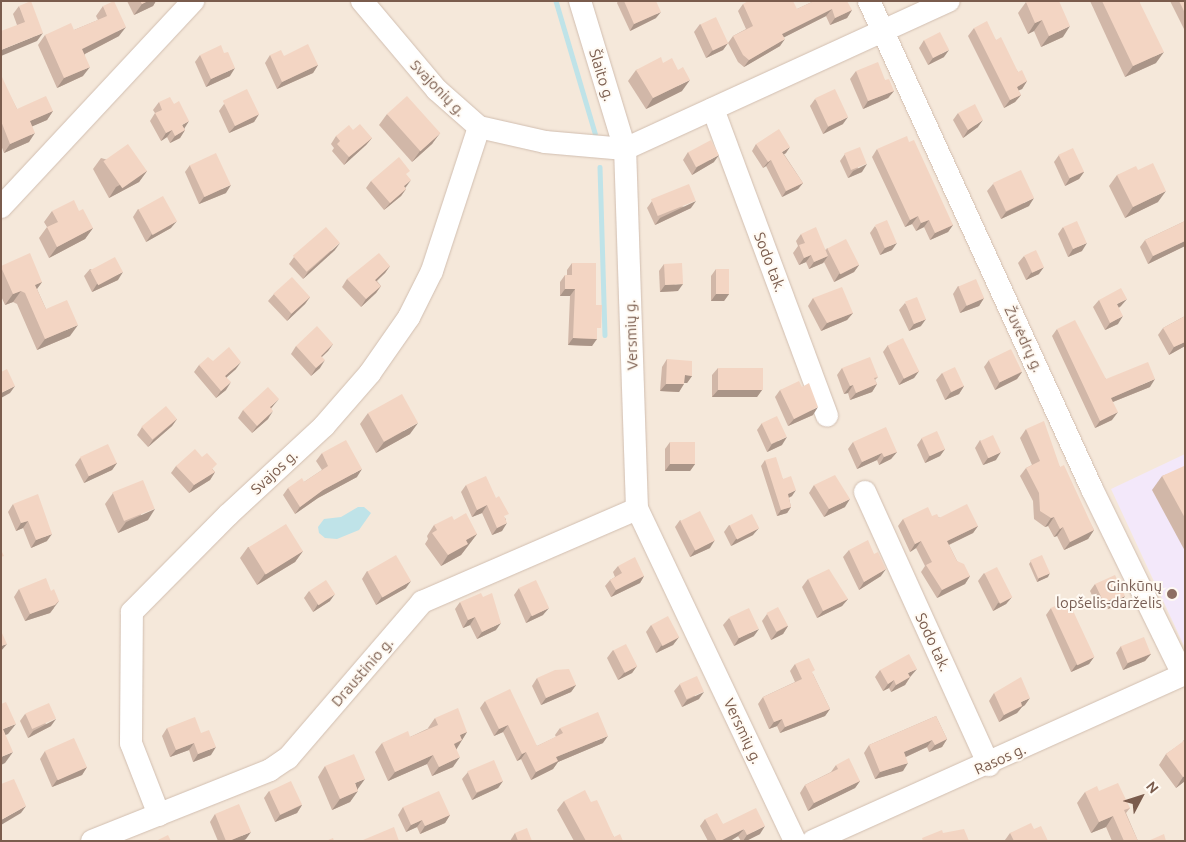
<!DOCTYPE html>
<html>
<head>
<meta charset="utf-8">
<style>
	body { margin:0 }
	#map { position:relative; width:1186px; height:842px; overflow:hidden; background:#fdf6ec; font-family:Ubuntu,sans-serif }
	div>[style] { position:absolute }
	.residential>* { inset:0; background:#f5e8da; transform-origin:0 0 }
	.education>* { inset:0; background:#f3e8fa }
	.water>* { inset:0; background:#bfe3e8 }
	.stream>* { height:4.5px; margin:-2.25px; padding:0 2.25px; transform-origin:2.25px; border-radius:2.25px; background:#bfe3e8 }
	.roads { filter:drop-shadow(0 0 1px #d1beb0) drop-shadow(0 0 1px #d1beb0) }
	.minor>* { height:22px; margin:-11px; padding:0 11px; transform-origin:11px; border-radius:11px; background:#fff }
	.wall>* { inset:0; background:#d1b7a8 }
	.shaded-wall>* { inset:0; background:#aa9588 }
	.building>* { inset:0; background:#f3d5c3; transform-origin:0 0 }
	.dots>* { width:14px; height:14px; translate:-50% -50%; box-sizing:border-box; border:2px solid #fffaf3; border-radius:50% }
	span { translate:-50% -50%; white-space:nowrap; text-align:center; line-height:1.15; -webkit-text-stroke:4px #fffaf3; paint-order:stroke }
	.street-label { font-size:15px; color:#7a5c4d }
	.education-label { font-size:15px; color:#785e54 }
	.right { translate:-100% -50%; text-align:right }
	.frame { position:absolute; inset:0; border:2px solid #7a5c4d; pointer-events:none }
	.north { position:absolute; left:1116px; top:772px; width:50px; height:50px; -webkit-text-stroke:4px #fffaf3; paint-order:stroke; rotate:50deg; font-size:14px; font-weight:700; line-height:20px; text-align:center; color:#7a5c4d }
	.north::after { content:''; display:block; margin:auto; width:18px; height:22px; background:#7a5c4d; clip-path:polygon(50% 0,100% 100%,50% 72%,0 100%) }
</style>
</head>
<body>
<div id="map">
	<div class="residential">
		<div style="left:1px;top:1px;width:1184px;height:840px"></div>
	</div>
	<div class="education">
		<div style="clip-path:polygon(1185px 454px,1185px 648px,1111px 489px)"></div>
	</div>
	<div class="water">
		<div style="clip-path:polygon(358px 507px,364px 507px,371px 513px,359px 530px,337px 539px,325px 538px,319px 533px,318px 527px,324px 519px,341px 517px)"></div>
	</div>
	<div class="stream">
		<div style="left:556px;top:1px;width:138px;rotate:73.5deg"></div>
		<div style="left:600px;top:167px;width:168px;rotate:88.3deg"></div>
	</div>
	<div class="roads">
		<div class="minor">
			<div style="left:362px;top:1px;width:116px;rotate:49.9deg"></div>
			<div style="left:437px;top:90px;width:56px;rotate:41.4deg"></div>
			<div style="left:479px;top:127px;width:68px;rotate:12.8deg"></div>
			<div style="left:545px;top:142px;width:80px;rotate:5deg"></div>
			<div style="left:625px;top:149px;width:155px;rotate:-106.9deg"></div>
			<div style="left:869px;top:1px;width:537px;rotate:65.44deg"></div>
			<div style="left:1092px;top:489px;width:207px;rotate:63.9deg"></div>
			<div style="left:713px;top:109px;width:327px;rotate:69.6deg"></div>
			<div style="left:1px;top:207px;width:282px;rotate:-47deg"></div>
			<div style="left:865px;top:492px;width:300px;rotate:65.6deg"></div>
			<div style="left:159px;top:815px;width:77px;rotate:-111.3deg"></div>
			<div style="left:131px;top:743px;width:131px;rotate:-89.6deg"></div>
			<div style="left:132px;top:612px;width:136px;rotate:-45.3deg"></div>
			<div style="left:228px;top:515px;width:131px;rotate:-42.8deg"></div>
			<div style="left:324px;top:426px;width:70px;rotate:-49deg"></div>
			<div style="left:370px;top:373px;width:68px;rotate:-55.1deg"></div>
			<div style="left:409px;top:317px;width:51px;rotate:-63.4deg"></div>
			<div style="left:432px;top:271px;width:151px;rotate:-71.9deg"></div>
			<div style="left:92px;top:841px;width:192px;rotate:-21.7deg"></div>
			<div style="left:270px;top:770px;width:22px;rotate:-34deg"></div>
			<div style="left:288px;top:758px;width:206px;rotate:-49.3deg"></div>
			<div style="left:422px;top:602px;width:234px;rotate:-23.4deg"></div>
			<div style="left:795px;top:841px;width:368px;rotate:-115.4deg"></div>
			<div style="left:637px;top:509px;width:360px;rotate:-91.9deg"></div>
			<div style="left:625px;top:149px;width:356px;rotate:-24.6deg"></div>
			<div style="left:813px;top:841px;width:408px;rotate:-24.2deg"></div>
		</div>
	</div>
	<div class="wall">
		<div style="clip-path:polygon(127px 1px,156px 1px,153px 6px,134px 15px)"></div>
		<div style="clip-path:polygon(618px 1px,656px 1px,656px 18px,630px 31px,617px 3px)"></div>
		<div style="clip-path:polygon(814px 1px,852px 10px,847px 18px,830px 25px,826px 16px,784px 37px,780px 46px,744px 67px,738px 62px,728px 43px,723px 50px,706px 58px,694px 32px,700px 24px,728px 43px,733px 36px,746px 29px,738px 11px,743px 4px,797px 9px)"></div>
		<div style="clip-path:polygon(1090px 1px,1139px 1px,1156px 63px,1125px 77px)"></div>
		<div style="clip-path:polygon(1170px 1px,1185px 1px,1185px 31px)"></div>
		<div style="clip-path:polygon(1026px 2px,1063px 37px,1041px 47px,1034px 31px,1028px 34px,1018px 13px)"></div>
		<div style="clip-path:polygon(19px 6px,37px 41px,17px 25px,13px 14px)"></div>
		<div style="clip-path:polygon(103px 6px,119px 36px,85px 54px,83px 76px,57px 88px,38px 45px,45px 35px,74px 30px,98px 20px,96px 16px)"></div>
		<div style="clip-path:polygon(974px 28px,996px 40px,1018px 72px,1027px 81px,1022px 89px,1018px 90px,1021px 95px,1015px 102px,1004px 108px,968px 36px)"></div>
		<div style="clip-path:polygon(924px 40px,944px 57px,928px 65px,919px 48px)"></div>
		<div style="clip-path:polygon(200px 55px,230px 76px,206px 87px,195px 62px)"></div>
		<div style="clip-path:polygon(270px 55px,318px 65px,313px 73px,277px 89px,265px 63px)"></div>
		<div style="clip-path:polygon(663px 63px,682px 91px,646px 109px,628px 81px,636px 70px)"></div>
		<div style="clip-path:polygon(856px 71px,885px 80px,894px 91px,888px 98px,863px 109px,850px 79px)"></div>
		<div style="clip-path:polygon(1px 78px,17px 109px,53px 111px,47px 120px,32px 126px,29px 142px,4px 153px,1px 145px)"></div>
		<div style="clip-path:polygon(815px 99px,843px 124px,823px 134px,810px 106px)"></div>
		<div style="clip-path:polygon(159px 102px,184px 128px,185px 130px,180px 138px,170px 143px,167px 137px,161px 141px,150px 121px,155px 113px,153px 110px)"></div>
		<div style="clip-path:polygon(224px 104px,259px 114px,254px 122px,229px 133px,219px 111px)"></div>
		<div style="clip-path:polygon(958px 113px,978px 127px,963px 138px,953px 120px)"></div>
		<div style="clip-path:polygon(387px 114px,440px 133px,432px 144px,412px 162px,379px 125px)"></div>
		<div style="clip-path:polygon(353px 130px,372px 138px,366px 145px,344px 165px,332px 151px,334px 148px,331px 144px,336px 136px)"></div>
		<div style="clip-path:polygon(756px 144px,786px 153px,784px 154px,803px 183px,798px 189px,782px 197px,766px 166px,763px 168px,752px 151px)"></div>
		<div style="clip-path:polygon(877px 149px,953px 225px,948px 232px,930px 240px,924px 227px,916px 231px,912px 224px,905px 227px,872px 157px)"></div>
		<div style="clip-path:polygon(688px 152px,714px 162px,692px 175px,683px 160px)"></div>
		<div style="clip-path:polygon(845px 154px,862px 172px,848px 178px,840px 161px)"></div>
		<div style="clip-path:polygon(1059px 155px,1084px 172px,1079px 179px,1065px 186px,1054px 162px)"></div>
		<div style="clip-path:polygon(101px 158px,147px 171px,139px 182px,109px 198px,93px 169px)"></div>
		<div style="clip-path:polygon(190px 165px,226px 193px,199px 204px,185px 172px)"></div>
		<div style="clip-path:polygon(1138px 170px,1158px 202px,1125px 218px,1109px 186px,1117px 175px)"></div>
		<div style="clip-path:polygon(407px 175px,405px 188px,406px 189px,401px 196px,384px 210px,366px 188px,371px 181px)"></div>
		<div style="clip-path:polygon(993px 184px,1029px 206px,1001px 219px,987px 191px)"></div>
		<div style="clip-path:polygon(652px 201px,691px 208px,655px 225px,647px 208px)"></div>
		<div style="clip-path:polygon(138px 209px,171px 228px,146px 242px,133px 217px)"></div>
		<div style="clip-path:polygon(52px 211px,93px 228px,85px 239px,49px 258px,39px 238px,47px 227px,44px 222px)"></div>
		<div style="clip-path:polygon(1185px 221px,1185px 246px,1148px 264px,1140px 247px,1145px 240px)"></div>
		<div style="clip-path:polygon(875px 226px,892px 250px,880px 255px,870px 233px)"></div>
		<div style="clip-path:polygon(1063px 227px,1082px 251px,1068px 257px,1058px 234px)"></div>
		<div style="clip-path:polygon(801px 234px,826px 250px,827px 248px,859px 265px,854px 272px,834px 282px,824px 262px,823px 263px,809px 269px,806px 262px,799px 265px,793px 253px,798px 246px,796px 241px)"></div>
		<div style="clip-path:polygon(335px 250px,303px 279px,289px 264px,294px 257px)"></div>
		<div style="clip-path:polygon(1024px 256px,1039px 274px,1026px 280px,1018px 263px)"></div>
		<div style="clip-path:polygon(572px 263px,596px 305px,597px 333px,592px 346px,568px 345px,570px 296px,560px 296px,560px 282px,565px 275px,567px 275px,567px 270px)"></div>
		<div style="clip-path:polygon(664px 264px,678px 291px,660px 292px,659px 271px)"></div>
		<div style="clip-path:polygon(1px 266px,42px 282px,37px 289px,46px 309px,70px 336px,37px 350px,17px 304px,13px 302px,5px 305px,1px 296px)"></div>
		<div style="clip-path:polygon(390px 266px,385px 273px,377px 281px,381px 286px,376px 293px,361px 307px,342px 287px,347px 279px)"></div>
		<div style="clip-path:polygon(90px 269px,118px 280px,92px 292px,84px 276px)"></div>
		<div style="clip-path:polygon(716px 269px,729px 294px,724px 301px,711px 301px,711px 276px)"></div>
		<div style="clip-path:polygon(958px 286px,984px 298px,979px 306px,960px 313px,953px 294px)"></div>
		<div style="clip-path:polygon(274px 294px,310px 297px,305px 304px,287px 321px,268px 301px)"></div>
		<div style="clip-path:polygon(813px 298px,853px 313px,847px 320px,821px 331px,808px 306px)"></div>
		<div style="clip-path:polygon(1099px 300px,1121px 306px,1119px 308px,1118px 324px,1105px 330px,1093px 307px)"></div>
		<div style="clip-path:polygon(905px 303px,921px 326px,909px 331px,899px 310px)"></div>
		<div style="clip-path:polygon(1185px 316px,1185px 346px,1169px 355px,1158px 335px,1163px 328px)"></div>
		<div style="clip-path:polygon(1057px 329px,1106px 379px,1150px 387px,1113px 402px,1112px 420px,1095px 428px,1052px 336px)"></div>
		<div style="clip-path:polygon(333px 344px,328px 351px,322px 357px,320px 368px,311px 376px,291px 354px,296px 346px)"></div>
		<div style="clip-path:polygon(888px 345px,919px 371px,914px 378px,899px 385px,883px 352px)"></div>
		<div style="clip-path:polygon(667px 359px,692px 376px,687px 383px,684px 383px,679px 392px,660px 391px,662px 367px)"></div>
		<div style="clip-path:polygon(989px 360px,1022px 372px,1017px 379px,995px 390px,984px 367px)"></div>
		<div style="clip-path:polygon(213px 361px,236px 369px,227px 377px,226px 390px,216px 398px,194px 372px,199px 365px)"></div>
		<div style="clip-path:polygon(718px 368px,762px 390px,757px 397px,712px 397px,712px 375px)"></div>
		<div style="clip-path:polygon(842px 368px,878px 377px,875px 380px,877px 384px,872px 392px,850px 400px,848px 393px,844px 394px,837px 375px)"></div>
		<div style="clip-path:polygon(942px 373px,964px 386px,959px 394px,945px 400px,936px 380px)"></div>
		<div style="clip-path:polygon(802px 387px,813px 415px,788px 426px,775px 397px,780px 390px)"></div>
		<div style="clip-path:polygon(273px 406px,271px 409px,268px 419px,252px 433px,238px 418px,243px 410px)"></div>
		<div style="clip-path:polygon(368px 413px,410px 434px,376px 453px,360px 424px)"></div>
		<div style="clip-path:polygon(177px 419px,172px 426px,148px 447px,137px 435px,142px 427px)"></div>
		<div style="clip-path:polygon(762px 423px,782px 445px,767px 452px,757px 430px)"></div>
		<div style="clip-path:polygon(1026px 429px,1060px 467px,1094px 530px,1088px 539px,1064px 550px,1057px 536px,1054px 537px,1048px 526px,1045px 527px,1034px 519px,1033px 501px,1020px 476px,1026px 468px,1032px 465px,1020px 438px)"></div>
		<div style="clip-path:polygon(922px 438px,945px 449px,940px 456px,925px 463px,917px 445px)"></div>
		<div style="clip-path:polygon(980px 440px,996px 460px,983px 465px,975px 448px)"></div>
		<div style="clip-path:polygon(670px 442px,695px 464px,690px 471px,665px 471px,665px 449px)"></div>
		<div style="clip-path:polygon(853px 442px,897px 452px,891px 459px,879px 465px,877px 460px,857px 469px,848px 449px)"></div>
		<div style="clip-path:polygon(322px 453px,357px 477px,318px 498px,295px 514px,283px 495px,288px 488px,304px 482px,322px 470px,316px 461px)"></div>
		<div style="clip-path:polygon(202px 457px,215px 472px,210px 480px,189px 493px,171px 473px,176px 466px)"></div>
		<div style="clip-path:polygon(80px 458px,117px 463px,112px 470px,84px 483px,75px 465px)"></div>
		<div style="clip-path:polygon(765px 460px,783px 479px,792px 496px,789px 498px,791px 507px,787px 513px,777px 516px,761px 466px)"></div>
		<div style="clip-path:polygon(1185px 468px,1185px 551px,1152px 490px,1162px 476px)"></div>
		<div style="clip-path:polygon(466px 485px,506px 519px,502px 531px,492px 535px,482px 513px,472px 517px,461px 492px)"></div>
		<div style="clip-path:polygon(814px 485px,845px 507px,824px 517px,809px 493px)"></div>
		<div style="clip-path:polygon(113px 493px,148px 520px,118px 533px,105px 504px)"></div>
		<div style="clip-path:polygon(13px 504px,47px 541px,31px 548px,23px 528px,16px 531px,8px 512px)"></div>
		<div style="clip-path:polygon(932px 516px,978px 526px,973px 533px,949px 545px,957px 561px,970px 576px,965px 584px,937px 598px,921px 572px,925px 566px,916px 548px,910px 552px,898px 526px,903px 519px)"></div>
		<div style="clip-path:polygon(454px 520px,477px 534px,461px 555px,441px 566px,425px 544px,428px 539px,427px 536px,434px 525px)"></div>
		<div style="clip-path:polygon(680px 520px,710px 548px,690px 557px,675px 527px)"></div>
		<div style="clip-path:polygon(729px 525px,753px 535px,731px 546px,724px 532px)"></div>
		<div style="clip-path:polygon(248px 547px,303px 551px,295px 562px,257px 585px,240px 558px)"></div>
		<div style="clip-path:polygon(849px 550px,874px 554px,881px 576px,859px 590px,843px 557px)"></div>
		<div style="clip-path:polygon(1031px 561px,1048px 577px,1037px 582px,1029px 564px)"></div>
		<div style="clip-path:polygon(618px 566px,644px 576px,640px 583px,611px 597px,605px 586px,610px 580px,615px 577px,613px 572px)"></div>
		<div style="clip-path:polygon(367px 571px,406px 588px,376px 605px,362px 579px)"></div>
		<div style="clip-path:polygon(984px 573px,1012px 597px,1006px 604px,993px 611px,978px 581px)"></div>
		<div style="clip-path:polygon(808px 579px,848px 599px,842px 606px,817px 618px,802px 587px)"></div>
		<div style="clip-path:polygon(1095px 584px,1120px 604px,1108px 609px,1107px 607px,1099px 610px,1090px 591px)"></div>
		<div style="clip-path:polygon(519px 588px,543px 615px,526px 623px,514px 595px)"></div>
		<div style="clip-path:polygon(19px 589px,54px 608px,50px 613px,25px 621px,14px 597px)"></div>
		<div style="clip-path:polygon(309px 591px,330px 601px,313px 612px,304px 598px)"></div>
		<div style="clip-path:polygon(460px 602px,496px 630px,477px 639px,470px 625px,463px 628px,455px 609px)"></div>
		<div style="clip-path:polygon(1051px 608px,1094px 657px,1089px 664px,1071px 672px,1046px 615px)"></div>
		<div style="clip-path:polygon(767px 614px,788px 626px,783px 634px,771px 640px,762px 621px)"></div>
		<div style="clip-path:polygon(729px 618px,754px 636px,734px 646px,723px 625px)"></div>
		<div style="clip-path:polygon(651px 625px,679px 637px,673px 645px,656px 653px,646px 632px)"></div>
		<div style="clip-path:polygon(1121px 646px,1151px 654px,1145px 661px,1123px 670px,1116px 653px)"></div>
		<div style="clip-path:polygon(613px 650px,637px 666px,632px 673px,618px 680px,607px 658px)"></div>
		<div style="clip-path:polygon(795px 664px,813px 674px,830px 709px,825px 716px,780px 733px,777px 726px,769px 729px,758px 704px,763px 697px,795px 682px,790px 671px)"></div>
		<div style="clip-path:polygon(880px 670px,911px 676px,905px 685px,891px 692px,889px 688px,883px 691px,875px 677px)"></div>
		<div style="clip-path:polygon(537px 678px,576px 685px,571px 692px,541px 705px,532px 686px)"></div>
		<div style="clip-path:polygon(680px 684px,699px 699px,682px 707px,674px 691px)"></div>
		<div style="clip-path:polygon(994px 693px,1025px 705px,1022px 707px,1017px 713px,999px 722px,989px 701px)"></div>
		<div style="clip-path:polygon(485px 701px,537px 746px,556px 737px,555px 735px,560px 728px,603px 743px,558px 762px,553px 769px,531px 780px,521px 759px,517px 761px,503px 732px,494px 736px,480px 708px)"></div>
		<div style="clip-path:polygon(25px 714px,51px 726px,28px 738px,20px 721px)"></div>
		<div style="clip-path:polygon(936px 716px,947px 739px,942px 747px,929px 752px,927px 747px,906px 757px,903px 771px,875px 779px,864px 753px,869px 745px)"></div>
		<div style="clip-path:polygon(435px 718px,467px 732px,456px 749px,453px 767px,432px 776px,427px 764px,388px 781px,375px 752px,382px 743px,410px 737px,429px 728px,428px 728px)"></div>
		<div style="clip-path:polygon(167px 728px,201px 733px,211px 755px,193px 762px,189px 750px,170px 757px,162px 736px)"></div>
		<div style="clip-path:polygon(1185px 738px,1185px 781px,1176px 788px,1159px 765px,1166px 754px,1182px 743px)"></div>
		<div style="clip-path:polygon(45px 751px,87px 767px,82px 775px,52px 787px,40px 759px)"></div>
		<div style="clip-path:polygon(836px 765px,860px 781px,855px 788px,808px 811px,800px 793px,805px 785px,831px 772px)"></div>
		<div style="clip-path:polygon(325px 766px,358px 789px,350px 802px,332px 810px,318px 777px)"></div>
		<div style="clip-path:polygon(468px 772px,503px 781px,498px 788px,472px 800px,462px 779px)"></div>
		<div style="clip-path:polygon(269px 791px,302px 805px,297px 813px,275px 822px,264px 798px)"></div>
		<div style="clip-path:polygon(1099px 791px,1130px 808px,1126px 813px,1138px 841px,1112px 841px,1106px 827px,1091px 833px,1077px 803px,1085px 792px)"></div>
		<div style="clip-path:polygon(564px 801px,591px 802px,614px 837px,623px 841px,574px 841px,557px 810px)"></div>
		<div style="clip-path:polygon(403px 807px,450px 815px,445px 823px,420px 834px,417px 827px,406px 832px,398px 815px)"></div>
		<div style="clip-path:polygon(215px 814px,246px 839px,242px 841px,218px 841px,210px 822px)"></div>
		<div style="clip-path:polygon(705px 819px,723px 824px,760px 834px,746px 841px,741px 841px,738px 836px,730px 841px,708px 841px,700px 826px)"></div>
		<div style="clip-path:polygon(1034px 829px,1048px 841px,1005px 841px,1005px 840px,1010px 833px)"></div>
		<div style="clip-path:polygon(515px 833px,532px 841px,510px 841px)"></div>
	</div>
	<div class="shaded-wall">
		<div style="clip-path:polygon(148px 1px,156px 1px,153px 6px,134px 15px,142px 4px)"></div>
		<div style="clip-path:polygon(832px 9px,826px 16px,777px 41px,782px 34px)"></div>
		<div style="clip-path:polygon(852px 10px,847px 18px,830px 25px,835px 18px)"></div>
		<div style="clip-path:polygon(661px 12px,656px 18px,630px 31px,634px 24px)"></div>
		<div style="clip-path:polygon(1042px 20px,1034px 31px,1028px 34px,1035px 23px)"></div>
		<div style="clip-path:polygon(1070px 26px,1063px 37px,1041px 47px,1049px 36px)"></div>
		<div style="clip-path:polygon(126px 27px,119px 36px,75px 59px,82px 49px)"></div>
		<div style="clip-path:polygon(43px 33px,37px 41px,1px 56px,1px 50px)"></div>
		<div style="clip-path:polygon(785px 39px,780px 46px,744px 67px,749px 60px)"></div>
		<div style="clip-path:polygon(728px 43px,723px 50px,706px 58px,712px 51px)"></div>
		<div style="clip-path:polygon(949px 50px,944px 57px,928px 65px,933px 58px)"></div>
		<div style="clip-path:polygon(1164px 52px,1156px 63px,1125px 77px,1133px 66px)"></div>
		<div style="clip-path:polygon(318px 65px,313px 73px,277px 89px,282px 82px)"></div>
		<div style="clip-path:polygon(90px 67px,83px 76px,57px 88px,64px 78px)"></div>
		<div style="clip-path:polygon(235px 68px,230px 76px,206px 87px,211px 79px)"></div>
		<div style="clip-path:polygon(690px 80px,682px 91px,646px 109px,653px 98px)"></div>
		<div style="clip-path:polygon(1027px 81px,1022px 89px,1011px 94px,1017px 87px)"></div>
		<div style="clip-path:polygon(894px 91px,888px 98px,863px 109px,868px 101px)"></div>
		<div style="clip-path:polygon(1021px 95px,1015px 102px,1004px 108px,1010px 100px)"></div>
		<div style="clip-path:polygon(53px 111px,47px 120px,24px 130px,30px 121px)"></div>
		<div style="clip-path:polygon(259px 114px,254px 122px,229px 133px,235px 126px)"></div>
		<div style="clip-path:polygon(848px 117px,843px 124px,823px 134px,828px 127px)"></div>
		<div style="clip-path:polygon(983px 120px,978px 127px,963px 138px,968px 130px)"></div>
		<div style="clip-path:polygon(189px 121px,184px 129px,182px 125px)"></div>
		<div style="clip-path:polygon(172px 130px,167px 137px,161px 141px,166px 133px)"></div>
		<div style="clip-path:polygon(185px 130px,180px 138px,170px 143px,175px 136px)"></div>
		<div style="clip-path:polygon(35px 133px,29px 142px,4px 153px,10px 144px)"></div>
		<div style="clip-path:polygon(440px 133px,432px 144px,412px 162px,420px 151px)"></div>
		<div style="clip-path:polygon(372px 138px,366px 145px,344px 165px,349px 157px)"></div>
		<div style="clip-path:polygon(790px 147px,786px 153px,778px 158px,782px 152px)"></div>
		<div style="clip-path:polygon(719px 155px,714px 162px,692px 175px,697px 167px)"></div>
		<div style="clip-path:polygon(771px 160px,766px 166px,763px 168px,768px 162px)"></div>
		<div style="clip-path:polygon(867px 164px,862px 172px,848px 178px,853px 171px)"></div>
		<div style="clip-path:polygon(147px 171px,139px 182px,109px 198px,116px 187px)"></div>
		<div style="clip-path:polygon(1084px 172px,1079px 179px,1065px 186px,1070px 178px)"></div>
		<div style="clip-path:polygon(411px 180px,406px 187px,399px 194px,404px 186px)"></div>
		<div style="clip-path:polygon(803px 183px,798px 189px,782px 197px,786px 191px)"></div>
		<div style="clip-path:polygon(231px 185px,226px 193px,199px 204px,204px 197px)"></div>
		<div style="clip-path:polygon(406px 189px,401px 196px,384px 210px,390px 203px)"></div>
		<div style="clip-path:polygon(1166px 191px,1158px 202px,1125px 218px,1133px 207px)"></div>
		<div style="clip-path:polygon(1034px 198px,1029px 206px,1001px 219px,1006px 212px)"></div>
		<div style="clip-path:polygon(696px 201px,691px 208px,655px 225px,660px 218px)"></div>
		<div style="clip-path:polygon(918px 216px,912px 224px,905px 227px,910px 220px)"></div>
		<div style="clip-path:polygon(929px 220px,924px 227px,916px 231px,921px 223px)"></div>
		<div style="clip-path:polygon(177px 221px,171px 228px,146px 242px,152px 234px)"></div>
		<div style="clip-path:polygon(953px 225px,948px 232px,930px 240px,935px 233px)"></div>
		<div style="clip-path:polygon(93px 228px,85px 239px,49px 258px,57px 247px)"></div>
		<div style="clip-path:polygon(1185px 241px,1185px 246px,1148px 264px,1153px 256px)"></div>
		<div style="clip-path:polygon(340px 243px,335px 250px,303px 279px,308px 272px)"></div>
		<div style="clip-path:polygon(897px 243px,892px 250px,880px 255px,885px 248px)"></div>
		<div style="clip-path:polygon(1087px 243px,1082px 251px,1068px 257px,1073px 249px)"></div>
		<div style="clip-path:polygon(811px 255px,806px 262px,799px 265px,804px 258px)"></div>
		<div style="clip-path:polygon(828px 256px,823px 263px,809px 269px,814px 262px)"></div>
		<div style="clip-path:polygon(859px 265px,854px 272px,834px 282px,839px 274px)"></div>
		<div style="clip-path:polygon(390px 266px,385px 273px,370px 287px,375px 280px)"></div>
		<div style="clip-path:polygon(1044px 267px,1039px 274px,1026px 280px,1031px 273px)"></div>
		<div style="clip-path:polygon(123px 272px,118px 280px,92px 292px,97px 284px)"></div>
		<div style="clip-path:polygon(42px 282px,34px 293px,35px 285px)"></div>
		<div style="clip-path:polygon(683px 284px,678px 291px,660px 292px,665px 285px)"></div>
		<div style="clip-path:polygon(381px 286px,376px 293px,361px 307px,366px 299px)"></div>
		<div style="clip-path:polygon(565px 289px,575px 289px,570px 296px,560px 296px)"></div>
		<div style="clip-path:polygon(21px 291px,13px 302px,5px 305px,13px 294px)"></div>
		<div style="clip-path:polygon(716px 294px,729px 294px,724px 301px,711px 301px)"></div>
		<div style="clip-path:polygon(310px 297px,305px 304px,287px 321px,292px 313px)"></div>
		<div style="clip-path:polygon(984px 298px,979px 306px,960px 313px,966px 306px)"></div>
		<div style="clip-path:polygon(1127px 299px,1121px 306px,1112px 311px,1117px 304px)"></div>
		<div style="clip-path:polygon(853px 313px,847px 320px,821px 331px,827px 323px)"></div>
		<div style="clip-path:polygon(1123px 316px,1118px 324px,1105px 330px,1110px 323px)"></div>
		<div style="clip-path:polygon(926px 319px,921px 326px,909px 331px,914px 324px)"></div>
		<div style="clip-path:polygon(78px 325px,70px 336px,37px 350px,45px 339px)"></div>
		<div style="clip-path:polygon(573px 338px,597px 339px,592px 346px,568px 345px)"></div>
		<div style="clip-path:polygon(1185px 342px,1185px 346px,1169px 355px,1174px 347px)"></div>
		<div style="clip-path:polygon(333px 344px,328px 351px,315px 363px,321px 356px)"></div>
		<div style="clip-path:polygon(325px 360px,320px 368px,311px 376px,316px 368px)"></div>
		<div style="clip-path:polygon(241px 362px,236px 369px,220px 383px,225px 376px)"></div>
		<div style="clip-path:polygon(919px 371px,914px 378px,899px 385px,904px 378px)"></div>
		<div style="clip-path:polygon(1022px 372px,1017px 379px,995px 390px,1000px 382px)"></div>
		<div style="clip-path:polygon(685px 375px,692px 376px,687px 383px,679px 383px)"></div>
		<div style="clip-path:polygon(1155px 379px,1150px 387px,1105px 405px,1111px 398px)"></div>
		<div style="clip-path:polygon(231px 382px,226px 390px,216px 398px,221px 391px)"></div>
		<div style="clip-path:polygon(666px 384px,684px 384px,679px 392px,660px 391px)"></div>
		<div style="clip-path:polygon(877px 384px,872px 392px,850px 400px,856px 393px)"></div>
		<div style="clip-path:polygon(853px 385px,848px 393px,844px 394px,850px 386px)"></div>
		<div style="clip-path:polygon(15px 386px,10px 393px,1px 398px,1px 393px)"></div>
		<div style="clip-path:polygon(964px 386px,959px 394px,945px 400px,950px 393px)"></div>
		<div style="clip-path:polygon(718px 390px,762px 390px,757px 397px,712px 397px)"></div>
		<div style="clip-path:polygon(279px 399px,273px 406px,264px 415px,270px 407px)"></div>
		<div style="clip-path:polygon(818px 407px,813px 415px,788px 426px,794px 419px)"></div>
		<div style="clip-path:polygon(273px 411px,268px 419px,252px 433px,257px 426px)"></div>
		<div style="clip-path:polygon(1118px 412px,1112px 420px,1095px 428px,1100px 421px)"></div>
		<div style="clip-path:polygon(177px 419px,172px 426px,148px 447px,153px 440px)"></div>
		<div style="clip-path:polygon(418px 423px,410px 434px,376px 453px,384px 442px)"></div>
		<div style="clip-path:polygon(787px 437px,782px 445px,767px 452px,772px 444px)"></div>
		<div style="clip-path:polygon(945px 449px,940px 456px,925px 463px,930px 455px)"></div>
		<div style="clip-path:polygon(897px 452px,891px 459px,879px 465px,884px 457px)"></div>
		<div style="clip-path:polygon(1001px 452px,996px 460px,983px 465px,988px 458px)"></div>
		<div style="clip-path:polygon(882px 453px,877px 460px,857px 469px,862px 462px)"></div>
		<div style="clip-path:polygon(117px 463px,112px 470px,84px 483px,89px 476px)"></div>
		<div style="clip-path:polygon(670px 464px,695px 464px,690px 471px,665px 471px)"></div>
		<div style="clip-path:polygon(362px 469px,357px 477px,318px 498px,295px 514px,300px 507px,323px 490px)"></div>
		<div style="clip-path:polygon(215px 472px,210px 480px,189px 493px,194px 485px)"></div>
		<div style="clip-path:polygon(796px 490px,792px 496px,783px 500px,788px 494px)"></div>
		<div style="clip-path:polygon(850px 499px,845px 507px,824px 517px,829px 509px)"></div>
		<div style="clip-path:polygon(487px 505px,482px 513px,472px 517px,477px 510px)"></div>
		<div style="clip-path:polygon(791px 507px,787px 513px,777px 516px,781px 510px)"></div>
		<div style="clip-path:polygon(155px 509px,148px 520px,118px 533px,126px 522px)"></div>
		<div style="clip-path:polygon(1054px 517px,1048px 526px,1045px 527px,1051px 518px)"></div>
		<div style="clip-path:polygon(28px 521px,23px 528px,16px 531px,21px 523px)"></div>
		<div style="clip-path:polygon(507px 523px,502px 531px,492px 535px,497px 528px)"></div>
		<div style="clip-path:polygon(978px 526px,973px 533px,942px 548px,947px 541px)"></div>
		<div style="clip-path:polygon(1063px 527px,1057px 536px,1054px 537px,1060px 529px)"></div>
		<div style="clip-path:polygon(759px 528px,753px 535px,731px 546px,736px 539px)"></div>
		<div style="clip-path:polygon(1094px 530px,1088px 539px,1064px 550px,1070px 542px)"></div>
		<div style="clip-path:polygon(52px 534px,47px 541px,31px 548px,36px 540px)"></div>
		<div style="clip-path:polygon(477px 534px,461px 555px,441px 566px,448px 555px,466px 540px)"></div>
		<div style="clip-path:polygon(715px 540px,710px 548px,690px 557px,695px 550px)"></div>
		<div style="clip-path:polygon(921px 541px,916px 548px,910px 552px,915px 544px)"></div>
		<div style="clip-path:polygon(303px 551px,295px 562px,257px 585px,265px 574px)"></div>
		<div style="clip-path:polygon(886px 569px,881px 576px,859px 590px,864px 582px)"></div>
		<div style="clip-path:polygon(1050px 573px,1048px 577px,1037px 582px,1039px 578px)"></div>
		<div style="clip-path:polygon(644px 576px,640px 583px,611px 597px,616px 590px)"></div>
		<div style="clip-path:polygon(970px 576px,965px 584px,937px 598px,942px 590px)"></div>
		<div style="clip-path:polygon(411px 581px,406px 588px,376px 605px,382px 597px)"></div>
		<div style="clip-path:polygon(335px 594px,330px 601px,313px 612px,318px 604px)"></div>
		<div style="clip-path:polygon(1125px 596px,1120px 604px,1108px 609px,1113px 602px)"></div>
		<div style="clip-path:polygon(1012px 597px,1006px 604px,993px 611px,998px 603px)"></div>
		<div style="clip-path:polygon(848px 599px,842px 606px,817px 618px,823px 611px)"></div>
		<div style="clip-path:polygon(1112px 599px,1107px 607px,1099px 610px,1104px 603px)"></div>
		<div style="clip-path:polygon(59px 601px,50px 613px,25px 621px,30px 614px)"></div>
		<div style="clip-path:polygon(549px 608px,543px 615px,526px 623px,531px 616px)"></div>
		<div style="clip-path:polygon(475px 617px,470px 625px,463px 628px,468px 620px)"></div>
		<div style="clip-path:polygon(501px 623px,496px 630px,477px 639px,482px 632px)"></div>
		<div style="clip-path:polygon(788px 626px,783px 634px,771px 640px,777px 632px)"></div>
		<div style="clip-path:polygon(759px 629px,754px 636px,734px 646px,739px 638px)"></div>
		<div style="clip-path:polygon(679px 637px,673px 645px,656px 653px,661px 646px)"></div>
		<div style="clip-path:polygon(7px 644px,1px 651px,1px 646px)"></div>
		<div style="clip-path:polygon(1151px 654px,1145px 661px,1123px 670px,1128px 663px)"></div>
		<div style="clip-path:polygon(1094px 657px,1089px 664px,1071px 672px,1076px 665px)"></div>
		<div style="clip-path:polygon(637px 666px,632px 673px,618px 680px,624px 673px)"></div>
		<div style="clip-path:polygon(917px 669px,911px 676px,903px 681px,908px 673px)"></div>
		<div style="clip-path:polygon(910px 677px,905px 685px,891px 692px,896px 685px)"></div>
		<div style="clip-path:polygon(894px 680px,889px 688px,883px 691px,888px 684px)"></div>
		<div style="clip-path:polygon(576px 685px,571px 692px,541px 705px,546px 698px)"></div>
		<div style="clip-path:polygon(704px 692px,699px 699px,682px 707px,687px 700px)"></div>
		<div style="clip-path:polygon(1030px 698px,1025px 705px,1022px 707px,1017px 713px,999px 722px,1004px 715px,1021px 702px)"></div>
		<div style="clip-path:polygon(830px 709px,825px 716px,780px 733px,785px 727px)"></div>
		<div style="clip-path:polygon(56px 719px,51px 726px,28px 738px,33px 731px)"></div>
		<div style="clip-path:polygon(782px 719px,777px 726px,769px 729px,774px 722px)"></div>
		<div style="clip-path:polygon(16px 724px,8px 734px,1px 737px,3px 729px)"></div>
		<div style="clip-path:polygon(508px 725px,503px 732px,494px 736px,499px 729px)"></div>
		<div style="clip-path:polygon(467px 732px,456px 750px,447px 753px,460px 735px)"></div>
		<div style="clip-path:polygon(608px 736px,603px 743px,558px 762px,553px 769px,531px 780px,536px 772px,556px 757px)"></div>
		<div style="clip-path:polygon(947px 739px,942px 747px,929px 752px,935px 745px)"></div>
		<div style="clip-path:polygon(932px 740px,927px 747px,899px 760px,904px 752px)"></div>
		<div style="clip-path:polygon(194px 743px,189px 750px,170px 757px,176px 750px)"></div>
		<div style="clip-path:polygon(216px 747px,211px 755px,193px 762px,198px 754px)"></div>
		<div style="clip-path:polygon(13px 752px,5px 763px,1px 765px,1px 757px)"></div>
		<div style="clip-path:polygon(526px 752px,521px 759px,517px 761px,522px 754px)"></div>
		<div style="clip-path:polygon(433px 755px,427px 764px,388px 781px,395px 772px)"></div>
		<div style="clip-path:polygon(460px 757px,453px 767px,432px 776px,439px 767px)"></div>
		<div style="clip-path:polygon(908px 763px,903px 771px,875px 779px,880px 772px)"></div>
		<div style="clip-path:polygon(87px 767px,82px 775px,52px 787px,57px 780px)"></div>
		<div style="clip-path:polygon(1185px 776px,1185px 781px,1176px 788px,1183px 777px)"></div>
		<div style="clip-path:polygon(365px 779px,357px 790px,355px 783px)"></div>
		<div style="clip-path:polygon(503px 781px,498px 788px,472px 800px,477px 793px)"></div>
		<div style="clip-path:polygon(860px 781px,855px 788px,808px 811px,814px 803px)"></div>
		<div style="clip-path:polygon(358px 791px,350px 802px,332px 810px,340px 799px)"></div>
		<div style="clip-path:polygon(302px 805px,297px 813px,275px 822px,280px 815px)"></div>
		<div style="clip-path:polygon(26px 806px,21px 813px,1px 825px,1px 820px)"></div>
		<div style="clip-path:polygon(450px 815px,445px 823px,420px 834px,425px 826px)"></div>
		<div style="clip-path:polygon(1113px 816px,1106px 827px,1091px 833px,1099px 822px)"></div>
		<div style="clip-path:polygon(422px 820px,417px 827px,406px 832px,411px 825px)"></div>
		<div style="clip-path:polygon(765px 826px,760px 834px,746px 841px,743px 841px,747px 835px)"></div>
		<div style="clip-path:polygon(744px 829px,738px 836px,730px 841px,720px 841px)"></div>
		<div style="clip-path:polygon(251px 832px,246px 839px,242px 841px,229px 841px)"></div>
	</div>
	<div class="building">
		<div style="clip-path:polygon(31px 1px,43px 33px,1px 50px,1px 31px,25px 22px,19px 6px)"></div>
		<div style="clip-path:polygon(114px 1px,126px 27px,82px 49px,90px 67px,64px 78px,45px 35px,71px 23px,74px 30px,107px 16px,103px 6px)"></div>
		<div style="clip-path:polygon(140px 1px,148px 1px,142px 4px)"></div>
		<div style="clip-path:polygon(624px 1px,656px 1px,661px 12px,634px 24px)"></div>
		<div style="clip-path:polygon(748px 1px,793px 1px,797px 9px,814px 1px,847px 1px,852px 10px,835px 18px,832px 9px,782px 34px,785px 39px,749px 60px,743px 55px,733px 36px,753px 26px,743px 4px)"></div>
		<div style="clip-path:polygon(1028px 1px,1059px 1px,1070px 26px,1049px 36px,1042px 20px,1035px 23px,1026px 2px)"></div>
		<div style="clip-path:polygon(1102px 1px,1139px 1px,1164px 52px,1133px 66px)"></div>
		<div style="clip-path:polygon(1179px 1px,1185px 1px,1185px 13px)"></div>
		<div style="left:716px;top:17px;width:29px;height:17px;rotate:65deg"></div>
		<div style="clip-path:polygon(987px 21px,996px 40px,1001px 37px,1018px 72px,1022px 70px,1027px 81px,1017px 87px,1021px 95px,1010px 100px,974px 28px)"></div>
		<div style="left:940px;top:32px;width:20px;height:18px;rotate:63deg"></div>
		<div style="clip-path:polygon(308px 44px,318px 65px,282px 82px,270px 55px,281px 50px,284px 56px)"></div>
		<div style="clip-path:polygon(221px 45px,224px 53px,228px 52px,235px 68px,211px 79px,200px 55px)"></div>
		<div style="clip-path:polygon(661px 57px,663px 63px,672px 58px,678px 70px,683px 67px,690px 80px,653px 98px,636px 70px)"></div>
		<div style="clip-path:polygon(878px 62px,885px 80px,889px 79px,894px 91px,868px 101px,856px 71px)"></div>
		<div style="clip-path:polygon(2px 77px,17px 109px,46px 96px,53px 111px,30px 121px,35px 133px,10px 144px,1px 121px,1px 78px)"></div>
		<div style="left:247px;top:89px;width:28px;height:27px;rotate:64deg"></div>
		<div style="left:835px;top:89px;width:31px;height:22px;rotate:65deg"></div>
		<div style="left:407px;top:96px;width:50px;height:27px;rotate:48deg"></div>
		<div style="clip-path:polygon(170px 97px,174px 104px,179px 101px,189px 121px,182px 125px,185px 130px,175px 136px,172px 130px,166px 133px,155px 113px,162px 110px,159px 102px)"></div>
		<div style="clip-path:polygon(975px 104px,983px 120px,968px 130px,958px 113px)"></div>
		<div style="clip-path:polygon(360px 124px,372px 138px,349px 157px,337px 144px,340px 141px,336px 136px,349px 125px,353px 130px)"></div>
		<div style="clip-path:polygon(779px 129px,790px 147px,782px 152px,803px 183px,786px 191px,771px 160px,768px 162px,756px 144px)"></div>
		<div style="clip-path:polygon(907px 136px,909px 142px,914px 140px,953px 225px,935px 233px,929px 220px,921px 223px,918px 216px,910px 220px,877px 149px)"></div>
		<div style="left:711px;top:140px;width:17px;height:26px;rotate:62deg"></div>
		<div style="left:128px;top:144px;width:33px;height:30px;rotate:55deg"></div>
		<div style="left:860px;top:147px;width:18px;height:17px;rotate:68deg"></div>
		<div style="left:1073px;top:148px;width:26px;height:16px;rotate:65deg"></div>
		<div style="left:216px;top:153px;width:35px;height:29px;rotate:65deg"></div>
		<div style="clip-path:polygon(399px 157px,410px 171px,406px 174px,411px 180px,404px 186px,406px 189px,390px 203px,371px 181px)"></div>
		<div style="clip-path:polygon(1153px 163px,1166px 191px,1133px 207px,1117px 175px,1136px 166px,1138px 170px)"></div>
		<div style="left:1021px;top:170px;width:31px;height:31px;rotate:65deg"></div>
		<div style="left:689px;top:184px;width:18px;height:41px;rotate:68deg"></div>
		<div style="left:163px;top:196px;width:29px;height:28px;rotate:61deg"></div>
		<div style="clip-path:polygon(74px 200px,79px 211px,83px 209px,93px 228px,57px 247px,47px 227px,58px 222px,52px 211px)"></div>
		<div style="left:887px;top:220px;width:25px;height:13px;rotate:67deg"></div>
		<div style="left:1077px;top:221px;width:24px;height:15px;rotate:66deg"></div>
		<div style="clip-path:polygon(1185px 221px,1185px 241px,1153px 256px,1145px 240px)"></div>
		<div style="left:326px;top:227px;width:21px;height:44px;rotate:49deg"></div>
		<div style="clip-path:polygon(816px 227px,828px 256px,814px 262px,811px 255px,804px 258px,799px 245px,805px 243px,801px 234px)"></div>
		<div style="left:846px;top:239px;width:29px;height:21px;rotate:63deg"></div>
		<div style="left:1036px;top:250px;width:19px;height:13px;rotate:65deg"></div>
		<div style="clip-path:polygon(30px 253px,42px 282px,35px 285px,46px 309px,67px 300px,78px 325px,45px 339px,25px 293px,21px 291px,13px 294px,1px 267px,1px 266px)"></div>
		<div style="clip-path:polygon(379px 253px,390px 266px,375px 280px,381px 286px,366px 299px,347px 279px)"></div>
		<div style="left:115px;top:257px;width:17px;height:28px;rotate:62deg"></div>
		<div style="clip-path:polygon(572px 263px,596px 263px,596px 305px,602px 305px,601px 328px,597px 328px,597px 339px,573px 338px,575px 289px,565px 289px,565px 275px,572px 275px)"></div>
		<div style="left:682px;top:263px;width:21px;height:18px;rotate:87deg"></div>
		<div style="left:716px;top:269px;width:13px;height:25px"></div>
		<div style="left:292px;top:277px;width:27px;height:25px;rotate:48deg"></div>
		<div style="left:976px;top:279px;width:21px;height:19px;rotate:67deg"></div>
		<div style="clip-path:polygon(842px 287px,853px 313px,827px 323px,813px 298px)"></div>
		<div style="clip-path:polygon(1121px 288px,1127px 299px,1117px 304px,1123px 316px,1110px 323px,1099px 300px)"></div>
		<div style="left:917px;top:297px;width:24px;height:13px;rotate:68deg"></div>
		<div style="clip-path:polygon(1185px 316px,1185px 342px,1174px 347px,1163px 328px)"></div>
		<div style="clip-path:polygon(1075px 320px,1106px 379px,1148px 362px,1155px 379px,1111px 398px,1118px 412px,1100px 421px,1057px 329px)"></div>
		<div style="clip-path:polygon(317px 326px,333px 344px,321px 356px,325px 360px,316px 368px,296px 346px)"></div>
		<div style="left:903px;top:338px;width:37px;height:17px;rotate:64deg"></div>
		<div style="clip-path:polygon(229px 347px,241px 362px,225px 376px,231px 382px,221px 391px,199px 365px,208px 357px,213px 361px)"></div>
		<div style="left:1011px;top:349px;width:25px;height:25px;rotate:64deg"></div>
		<div style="clip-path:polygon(870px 357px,878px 377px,874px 378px,877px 384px,856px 393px,853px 385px,850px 386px,842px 368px)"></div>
		<div style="clip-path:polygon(667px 359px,692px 361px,692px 376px,685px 375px,684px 384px,666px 384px)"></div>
		<div style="left:955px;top:367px;width:21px;height:14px;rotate:65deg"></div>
		<div style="left:718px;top:368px;width:45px;height:22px"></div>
		<div style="clip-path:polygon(7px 369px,15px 386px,1px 393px,1px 372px)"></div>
		<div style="clip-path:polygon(799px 381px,802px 387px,809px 383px,818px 407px,794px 419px,780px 390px)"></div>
		<div style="clip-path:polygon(268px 387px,279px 399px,270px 407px,273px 411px,257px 426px,243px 410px)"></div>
		<div style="left:402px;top:394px;width:33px;height:39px;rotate:61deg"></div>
		<div style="left:166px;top:406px;width:17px;height:32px;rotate:50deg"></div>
		<div style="left:777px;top:416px;width:23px;height:17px;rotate:65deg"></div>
		<div style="clip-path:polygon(1044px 421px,1060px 467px,1064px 465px,1094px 530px,1070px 542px,1063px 527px,1060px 529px,1054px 517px,1051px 518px,1040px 511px,1039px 493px,1026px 468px,1040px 461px,1026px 429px)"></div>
		<div style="clip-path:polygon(886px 427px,897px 452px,884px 457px,882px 453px,862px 462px,853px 442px)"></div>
		<div style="left:937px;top:431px;width:20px;height:17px;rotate:66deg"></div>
		<div style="left:993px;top:435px;width:19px;height:14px;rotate:65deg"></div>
		<div style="clip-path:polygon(346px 440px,362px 469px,323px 490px,300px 507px,288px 488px,302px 478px,304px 482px,328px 466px,322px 453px)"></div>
		<div style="left:670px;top:442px;width:25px;height:22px"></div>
		<div style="left:108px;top:444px;width:21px;height:31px;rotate:65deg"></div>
		<div style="clip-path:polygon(195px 449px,202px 457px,207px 453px,217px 464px,212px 469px,215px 472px,194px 485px,176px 466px)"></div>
		<div style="clip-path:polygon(776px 457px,783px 479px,791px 476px,796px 490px,788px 494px,791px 507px,781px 510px,765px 460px)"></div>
		<div style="clip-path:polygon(1184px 466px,1185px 468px,1185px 518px,1162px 476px)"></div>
		<div style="clip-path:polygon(835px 475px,850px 499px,829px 509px,814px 485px)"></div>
		<div style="clip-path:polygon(486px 476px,496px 498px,499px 496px,509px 514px,504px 516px,507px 523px,497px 528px,487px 505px,477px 510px,466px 485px)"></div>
		<div style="left:143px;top:480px;width:31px;height:33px;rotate:68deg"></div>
		<div style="clip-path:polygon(38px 494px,52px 534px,36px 540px,28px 521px,21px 523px,13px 504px)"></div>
		<div style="clip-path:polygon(967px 504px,978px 526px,947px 541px,957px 561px,964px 564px,970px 576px,942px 590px,926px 565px,932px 562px,921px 541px,915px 544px,903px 519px,928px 507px,932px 516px,937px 514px,939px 518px)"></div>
		<div style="left:700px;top:511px;width:33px;height:22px;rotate:63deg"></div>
		<div style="clip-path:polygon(466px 513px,477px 534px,466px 540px,468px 544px,448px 555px,432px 533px,437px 530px,434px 525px,452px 516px,454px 520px)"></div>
		<div style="left:752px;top:514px;width:16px;height:25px;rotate:63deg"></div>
		<div style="left:286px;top:524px;width:32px;height:44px;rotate:58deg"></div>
		<div style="clip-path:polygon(868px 540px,874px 554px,878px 552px,886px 569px,864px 582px,849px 550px)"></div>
		<div style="clip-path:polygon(1px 550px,4px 556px,1px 557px)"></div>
		<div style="left:396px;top:555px;width:30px;height:33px;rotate:60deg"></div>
		<div style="left:1042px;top:555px;width:20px;height:13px;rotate:66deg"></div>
		<div style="clip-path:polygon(635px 557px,644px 576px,616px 590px,610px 580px,622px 573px,618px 566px)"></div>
		<div style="left:997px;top:567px;width:34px;height:14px;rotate:63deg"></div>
		<div style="clip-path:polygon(829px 569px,848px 599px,823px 611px,808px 579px)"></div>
		<div style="clip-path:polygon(1115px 575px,1125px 596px,1113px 602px,1112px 599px,1104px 603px,1095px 584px)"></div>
		<div style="clip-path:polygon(46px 578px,51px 591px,54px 589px,59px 601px,55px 605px,30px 614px,19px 589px)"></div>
		<div style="left:326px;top:580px;width:17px;height:20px;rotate:57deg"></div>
		<div style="left:536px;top:580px;width:31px;height:19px;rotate:65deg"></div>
		<div style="clip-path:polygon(481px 593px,483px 597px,492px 593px,501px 623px,482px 632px,475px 617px,468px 620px,460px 602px)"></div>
		<div style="left:1068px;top:600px;width:63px;height:19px;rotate:65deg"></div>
		<div style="left:778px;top:607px;width:21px;height:13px;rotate:62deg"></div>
		<div style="left:749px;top:608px;width:23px;height:22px;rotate:65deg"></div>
		<div style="left:668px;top:616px;width:24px;height:19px;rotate:62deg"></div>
		<div style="clip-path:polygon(1px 631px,7px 644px,1px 646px)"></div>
		<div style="left:1144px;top:637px;width:18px;height:25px;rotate:68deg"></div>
		<div style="left:626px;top:644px;width:25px;height:14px;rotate:63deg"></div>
		<div style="clip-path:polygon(909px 654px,917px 669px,908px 673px,910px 677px,896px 685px,894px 680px,888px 684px,880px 670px)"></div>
		<div style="clip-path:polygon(809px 658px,815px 670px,812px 672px,830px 709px,785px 727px,782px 719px,774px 722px,763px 697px,802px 679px,795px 664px)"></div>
		<div style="clip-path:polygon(569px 669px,576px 685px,546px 698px,537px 678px,555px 670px)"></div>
		<div style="left:697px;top:676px;width:17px;height:19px;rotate:66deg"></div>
		<div style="clip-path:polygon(1021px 677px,1030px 698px,1021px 702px,1022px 706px,1004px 715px,994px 693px)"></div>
		<div style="clip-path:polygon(510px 689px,537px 746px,563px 733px,560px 728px,598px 712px,608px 736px,556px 757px,558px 761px,536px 772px,526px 752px,522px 754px,508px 725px,499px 729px,485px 701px)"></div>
		<div style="clip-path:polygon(6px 702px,16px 724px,3px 729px,13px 752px,1px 757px,1px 704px)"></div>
		<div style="left:49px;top:703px;width:17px;height:26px;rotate:66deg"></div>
		<div style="clip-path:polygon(458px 708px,467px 732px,460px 735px,462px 740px,454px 744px,460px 757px,439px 767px,433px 755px,395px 772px,382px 743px,408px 731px,410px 737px,438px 725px,435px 718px)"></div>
		<div style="clip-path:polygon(936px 716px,947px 739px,935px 745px,932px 740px,904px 752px,908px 763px,880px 772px,869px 745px)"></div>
		<div style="clip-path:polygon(195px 717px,201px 733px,209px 730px,216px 747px,198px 754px,194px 743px,176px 750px,167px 728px)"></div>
		<div style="left:74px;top:738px;width:32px;height:32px;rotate:66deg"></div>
		<div style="clip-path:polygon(1185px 740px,1185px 776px,1183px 777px,1166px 754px)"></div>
		<div style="clip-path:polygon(354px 754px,365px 779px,355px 783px,358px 791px,340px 799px,325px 766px)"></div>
		<div style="clip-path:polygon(849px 758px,860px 781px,814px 803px,805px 785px,838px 769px,836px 765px)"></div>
		<div style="left:494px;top:760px;width:23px;height:29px;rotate:67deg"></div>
		<div style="clip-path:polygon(14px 779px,26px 806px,1px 820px,1px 784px)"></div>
		<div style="left:291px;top:781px;width:26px;height:24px;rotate:65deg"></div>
		<div style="clip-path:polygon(1118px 783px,1130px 808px,1124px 810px,1138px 841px,1124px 841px,1113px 816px,1099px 822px,1085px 792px,1097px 786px,1099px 791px)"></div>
		<div style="clip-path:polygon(585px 790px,591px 802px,597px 800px,614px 837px,620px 834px,623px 841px,586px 841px,564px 801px)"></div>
		<div style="clip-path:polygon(439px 791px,450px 815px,425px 826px,422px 820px,411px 825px,403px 807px)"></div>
		<div style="clip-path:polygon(239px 804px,251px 832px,229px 841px,226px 841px,215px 814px)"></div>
		<div style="clip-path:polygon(756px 808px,765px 826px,747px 835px,744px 829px,720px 841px,717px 841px,705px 819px,717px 813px,723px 824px)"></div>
		<div style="clip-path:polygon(1031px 823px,1034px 829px,1041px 826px,1048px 841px,1014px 841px,1010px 833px)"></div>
		<div style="clip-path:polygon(394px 827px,399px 841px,363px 841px,363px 840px)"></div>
		<div style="clip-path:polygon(527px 828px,532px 841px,518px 841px,515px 833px)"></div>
		<div style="clip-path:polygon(964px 829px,969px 841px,923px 841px,922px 838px,942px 830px,943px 833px)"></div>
		<div style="clip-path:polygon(1164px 834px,1166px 841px,1148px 841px)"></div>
		<div style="clip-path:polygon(168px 835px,171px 841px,156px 841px)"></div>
		<div style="clip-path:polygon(333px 838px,334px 841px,326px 841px)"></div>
	</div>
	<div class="dots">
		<div style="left:1172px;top:594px;background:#8d6e63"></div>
	</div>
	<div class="street-label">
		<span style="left:602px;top:75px;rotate:73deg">Šlaito g.</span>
		<span style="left:438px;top:88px;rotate:46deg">Svajonių g.</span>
		<span style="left:770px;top:262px;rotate:69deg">Sodo tak.</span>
		<span style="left:631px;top:335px;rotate:-92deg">Versmių g.</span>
		<span style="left:1024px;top:339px;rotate:65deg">Žuvėdrų g.</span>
		<span style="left:274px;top:472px;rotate:-43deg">Svajos g.</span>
		<span style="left:933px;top:642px;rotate:65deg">Sodo tak.</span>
		<span style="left:362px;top:672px;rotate:-49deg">Draustinio g.</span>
		<span style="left:743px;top:731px;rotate:65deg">Versmių g.</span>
		<span style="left:1000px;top:759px;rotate:-24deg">Rasos g.</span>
	</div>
	<div class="education-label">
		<span class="right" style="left:1162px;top:594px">Ginkūnų<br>lopšelis-darželis</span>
	</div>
	<div class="frame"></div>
	<div class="north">N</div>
</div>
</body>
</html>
